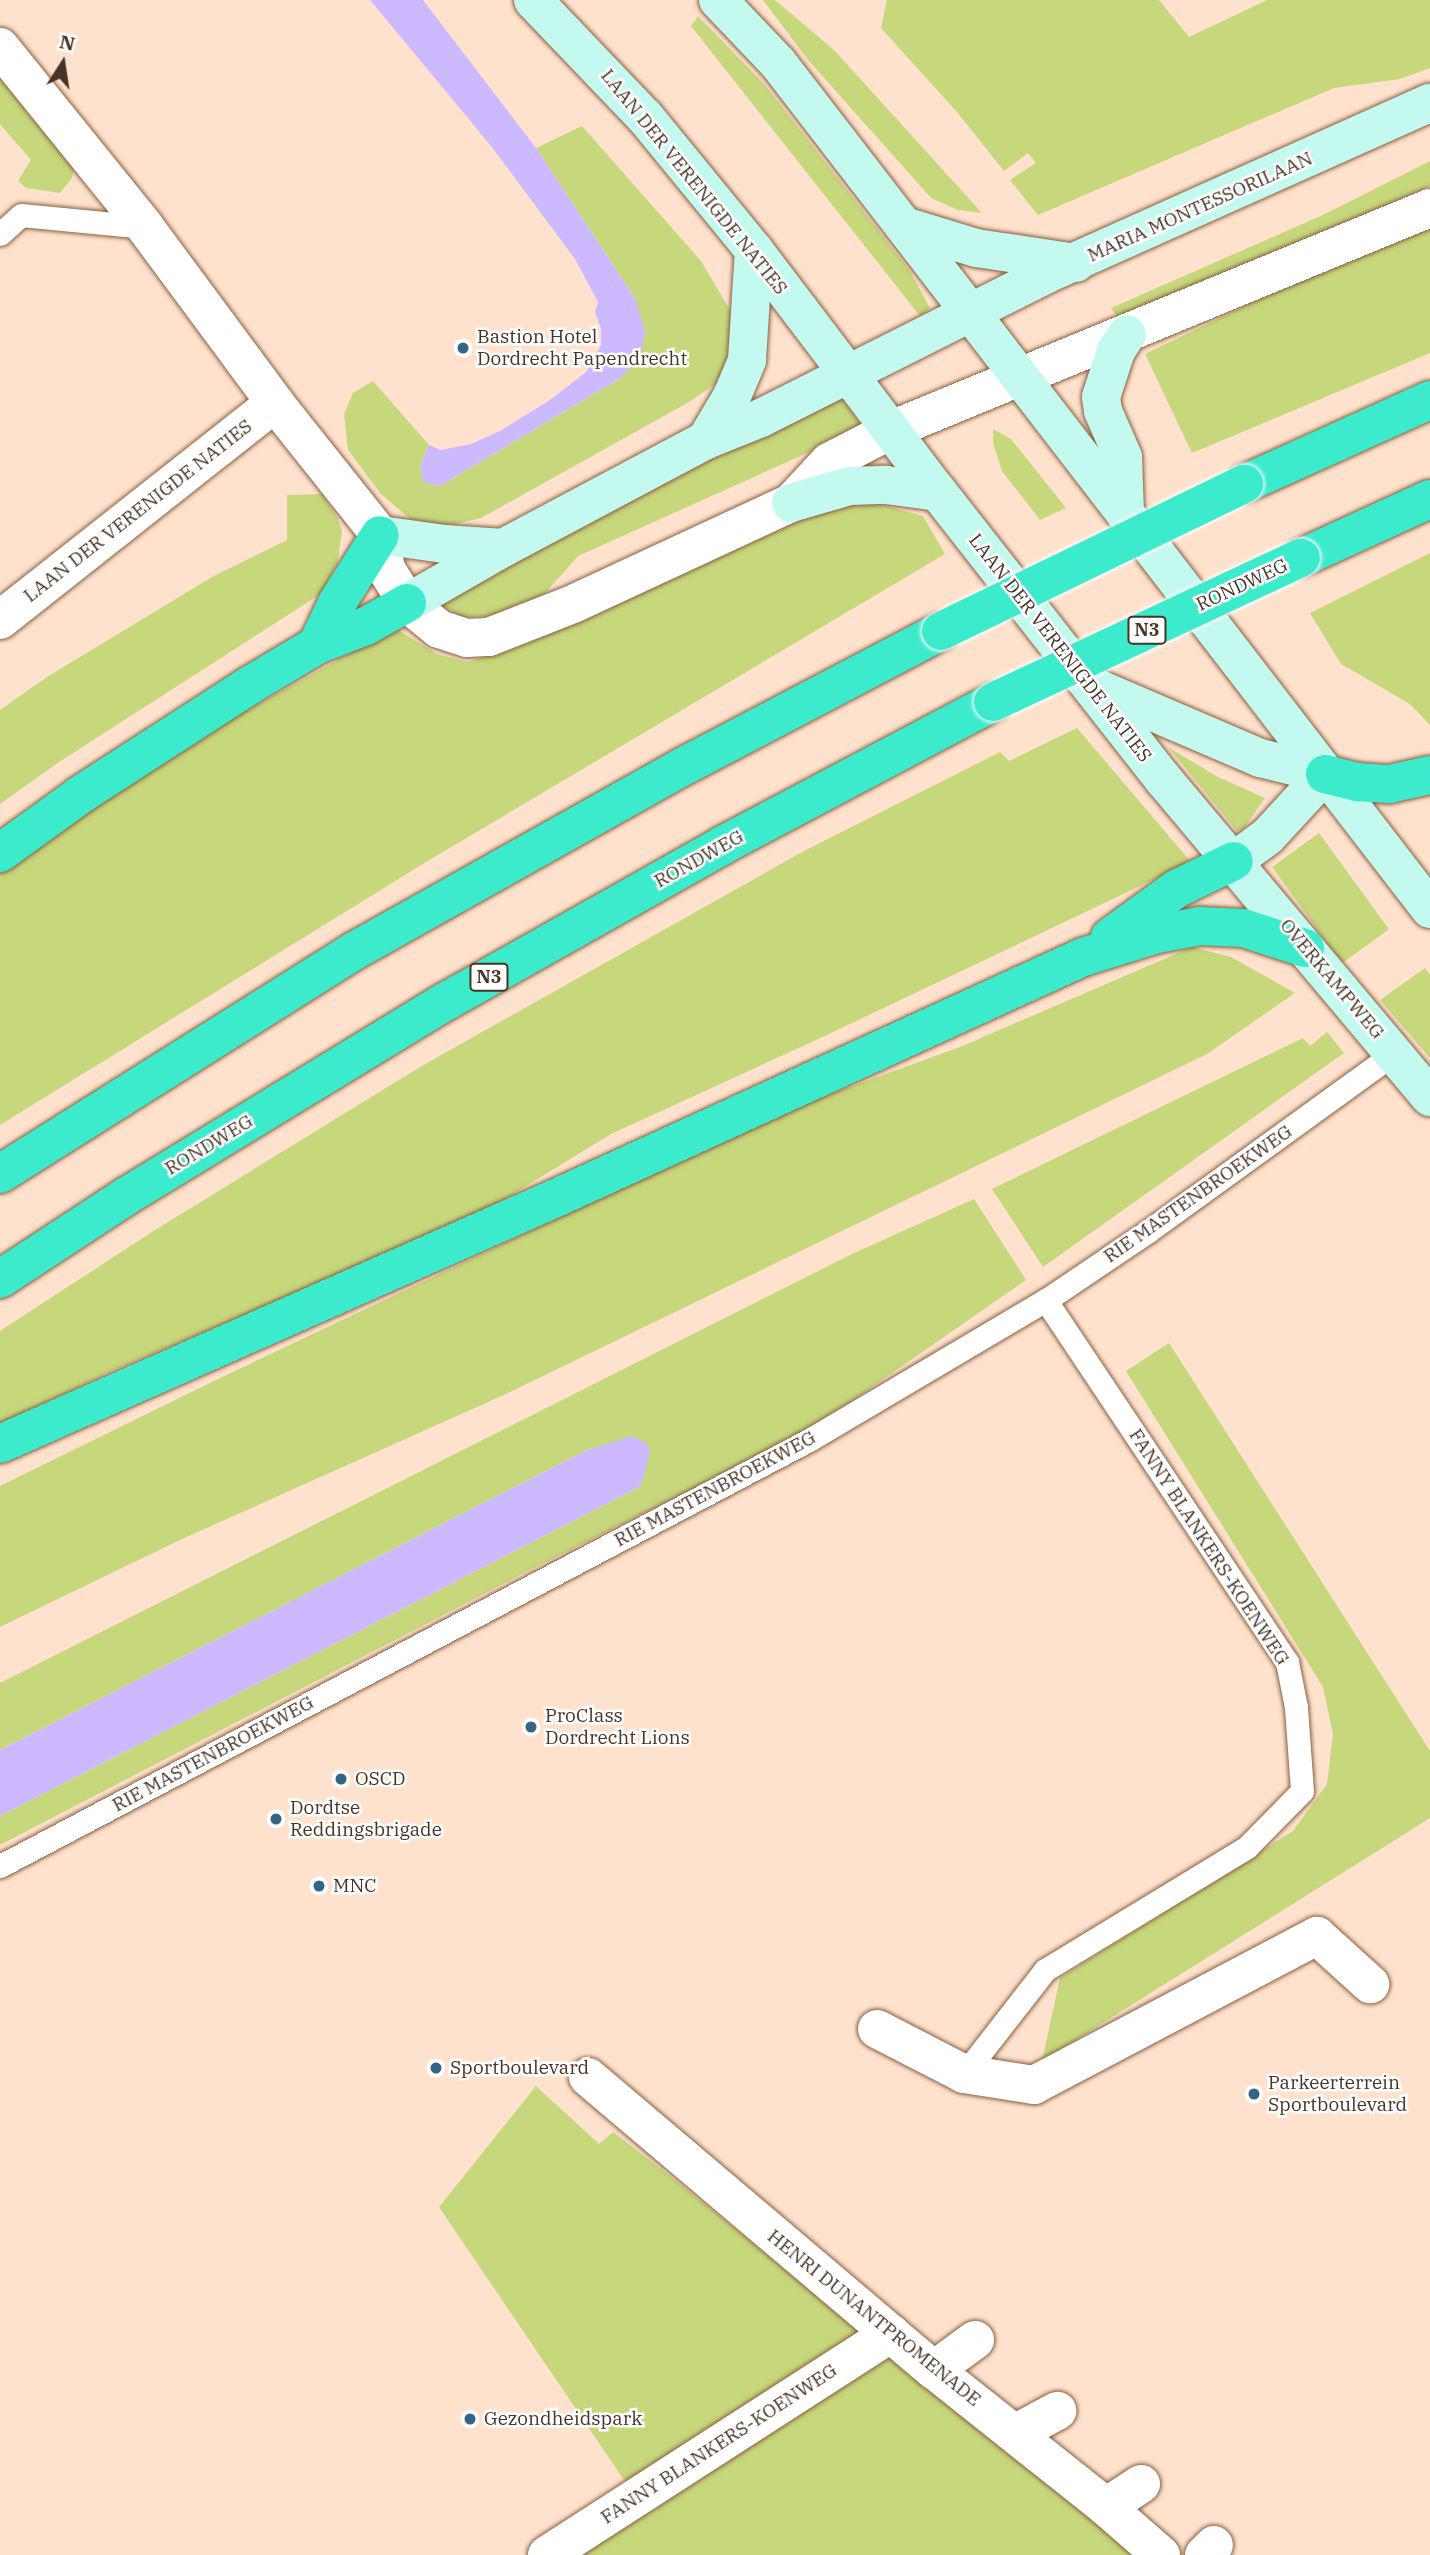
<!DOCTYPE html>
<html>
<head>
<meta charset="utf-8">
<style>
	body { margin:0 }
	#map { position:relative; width:1430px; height:2555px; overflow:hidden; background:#ffe2cd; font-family:"IBM Plex Serif",serif }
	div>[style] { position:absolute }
	.green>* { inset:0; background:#c7d77c; transform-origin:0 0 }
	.water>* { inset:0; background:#cdbafe }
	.roads { filter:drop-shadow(0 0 2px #895f40) drop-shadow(0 0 2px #895f40) }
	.lane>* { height:23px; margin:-11.5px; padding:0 11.5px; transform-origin:11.5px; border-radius:11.5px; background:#fff }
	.street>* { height:38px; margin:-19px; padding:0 19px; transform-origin:19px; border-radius:19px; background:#fff }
	.secondary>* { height:38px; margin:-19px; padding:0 19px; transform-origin:19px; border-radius:19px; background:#c4f9ef }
	.highway>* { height:38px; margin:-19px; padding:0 19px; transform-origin:19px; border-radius:19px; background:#3bebcb }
	.bridges { filter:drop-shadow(0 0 2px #fff) drop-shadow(0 0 2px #fff) }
	.highway-bridge>* { height:38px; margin:-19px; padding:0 19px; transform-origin:19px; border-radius:19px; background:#3bebcb }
	.dots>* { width:19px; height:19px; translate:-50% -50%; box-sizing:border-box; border:4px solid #fff; border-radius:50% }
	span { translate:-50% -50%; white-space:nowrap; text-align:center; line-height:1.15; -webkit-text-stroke:5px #fff; paint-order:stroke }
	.shield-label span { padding:2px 5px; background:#fff; border:2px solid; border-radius:5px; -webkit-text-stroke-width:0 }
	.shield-label { font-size:18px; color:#473426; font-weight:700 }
	.street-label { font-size:19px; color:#473426 }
	.poi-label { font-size:19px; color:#473426 }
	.left { translate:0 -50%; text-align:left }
	.north { position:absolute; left:28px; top:28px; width:70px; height:70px; -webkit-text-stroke:5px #fff; paint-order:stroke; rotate:12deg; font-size:19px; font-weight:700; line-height:28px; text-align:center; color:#473426 }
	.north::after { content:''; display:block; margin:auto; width:24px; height:32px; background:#473426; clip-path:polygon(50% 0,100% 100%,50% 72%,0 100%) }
</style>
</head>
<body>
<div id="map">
	<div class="green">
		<div style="clip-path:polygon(763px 0,775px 0,834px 50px,982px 213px,958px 210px,931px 198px,809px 61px)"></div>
		<div style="clip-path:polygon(887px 0,1159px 0,1189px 37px,1267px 0,1430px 0,1430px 68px,1400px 79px,1334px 88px,1038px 215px,1010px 180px,1036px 163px,1028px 153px,1004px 171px,957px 112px,881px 28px)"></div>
		<div style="clip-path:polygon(698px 16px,765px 85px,910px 271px,930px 308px,920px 316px,691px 26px)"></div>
		<div style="clip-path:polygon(0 76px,74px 166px,72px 178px,60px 193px,26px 188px,18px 181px,31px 160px,0 124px)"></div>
		<div style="clip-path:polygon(582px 126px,701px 261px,733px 315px,724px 378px,689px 402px,481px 518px,447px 526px,410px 519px,380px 493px,348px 450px,344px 414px,353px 393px,373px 381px,429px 445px,420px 466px,423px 481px,440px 486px,622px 377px,636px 300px,536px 148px)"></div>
		<div style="clip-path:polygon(1430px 161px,1430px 186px,1121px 322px,1111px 308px,1323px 215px)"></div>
		<div style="clip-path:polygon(1430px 225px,1430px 353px,1192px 453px,1145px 354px,1251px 303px)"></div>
		<div style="clip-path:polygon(839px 394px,863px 428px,578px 556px,540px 599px,492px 616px,463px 617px,434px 601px)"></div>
		<div style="clip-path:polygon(993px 429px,1011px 439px,1066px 508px,1040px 520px,1002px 471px,993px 443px)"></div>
		<div style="clip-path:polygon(322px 494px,337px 517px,342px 530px,338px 561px,322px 593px,59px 762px,0 804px,0 710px,47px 677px,212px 577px,287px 540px,287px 495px)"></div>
		<div style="clip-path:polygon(874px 503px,923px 516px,945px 554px,426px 862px,0 1125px,0 870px,190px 742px,395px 628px,437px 654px,467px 662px,498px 652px,826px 507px)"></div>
		<div style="clip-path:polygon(1430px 553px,1430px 725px,1410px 704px,1341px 664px,1310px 613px)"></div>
		<div style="clip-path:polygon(1077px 728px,1191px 862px,814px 1041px,611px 1134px,479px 1215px,114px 1370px,0 1424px,0 1331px,155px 1230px,420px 1067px,802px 852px,1000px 752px,1009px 761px)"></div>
		<div style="clip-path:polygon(1168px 747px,1218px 777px,1265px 798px,1244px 828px,1237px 831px)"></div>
		<div style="left:1319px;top:833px;width:119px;height:58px;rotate:54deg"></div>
		<div style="clip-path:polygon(1192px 947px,1231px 957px,1295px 993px,1207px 1054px,506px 1394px,182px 1539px,0 1627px,0 1486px,222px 1377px,784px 1111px,960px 1047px)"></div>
		<div style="clip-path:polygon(1425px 968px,1430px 975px,1430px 1058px,1380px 1000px)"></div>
		<div style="clip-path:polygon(1327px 1032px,1344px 1053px,1043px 1267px,992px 1189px,1303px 1038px,1310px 1046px)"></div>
		<div style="clip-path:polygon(974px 1199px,1026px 1280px,813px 1428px,522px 1574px,0 1845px,0 1816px,641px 1486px,606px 1445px,587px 1450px,0 1750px,0 1683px,852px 1254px)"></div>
		<div style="clip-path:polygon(1169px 1343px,1430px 1751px,1430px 1818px,1042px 2061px,1060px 1978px,1293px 1831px,1327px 1784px,1333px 1734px,1323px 1687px,1126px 1371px)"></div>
		<div style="clip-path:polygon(536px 2086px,599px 2144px,613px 2132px,670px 2176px,1138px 2555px,582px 2555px,641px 2505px,439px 2207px)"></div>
	</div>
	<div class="water">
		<div style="clip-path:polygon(370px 0,423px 0,536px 148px,636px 300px,645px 331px,641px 353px,622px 377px,440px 486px,423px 482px,420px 466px,429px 445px,441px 450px,471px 444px,500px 431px,550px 400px,586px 372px,601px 345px,601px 329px,595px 312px,598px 302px,575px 259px,491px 146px)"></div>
		<div style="clip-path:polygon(632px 1436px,647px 1444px,650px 1452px,641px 1486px,0 1816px,0 1750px,587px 1450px)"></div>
	</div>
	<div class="roads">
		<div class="lane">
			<div style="left:0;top:234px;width:28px;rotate:-42deg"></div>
			<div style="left:21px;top:215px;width:125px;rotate:5.5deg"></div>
			<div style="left:0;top:1866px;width:914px;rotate:-27.77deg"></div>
			<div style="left:809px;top:1440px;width:275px;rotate:-30.6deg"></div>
			<div style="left:1046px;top:1300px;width:122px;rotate:-34deg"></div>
			<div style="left:1147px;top:1232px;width:305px;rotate:-35.9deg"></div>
			<div style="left:964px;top:2074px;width:132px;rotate:-52.1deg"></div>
			<div style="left:1045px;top:1970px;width:237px;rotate:-31.3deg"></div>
			<div style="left:1247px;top:1847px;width:78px;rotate:-45.5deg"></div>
			<div style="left:1302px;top:1791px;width:84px;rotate:-94.1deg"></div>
			<div style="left:1296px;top:1707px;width:46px;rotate:-101.3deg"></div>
			<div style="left:1287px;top:1662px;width:435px;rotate:-123.7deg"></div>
		</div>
		<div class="street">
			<div style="left:0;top:47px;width:231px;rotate:51.1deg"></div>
			<div style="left:145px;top:227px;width:219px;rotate:53.5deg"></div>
			<div style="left:275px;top:403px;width:169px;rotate:51.5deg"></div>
			<div style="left:380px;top:535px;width:35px;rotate:80deg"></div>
			<div style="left:386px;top:569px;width:40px;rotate:58deg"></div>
			<div style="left:407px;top:603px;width:41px;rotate:39.1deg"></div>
			<div style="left:439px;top:629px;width:29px;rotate:18deg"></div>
			<div style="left:467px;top:638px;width:22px;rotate:-3deg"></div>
			<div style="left:489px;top:637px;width:90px;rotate:-21.4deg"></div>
			<div style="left:573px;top:604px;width:240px;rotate:-24.9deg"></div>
			<div style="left:791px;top:503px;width:56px;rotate:-47.2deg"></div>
			<div style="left:829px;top:462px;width:70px;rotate:-27.3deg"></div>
			<div style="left:891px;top:430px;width:583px;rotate:-22.39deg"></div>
			<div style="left:0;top:620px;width:350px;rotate:-38.3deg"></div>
			<div style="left:877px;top:2029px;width:98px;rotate:27.3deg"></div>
			<div style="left:964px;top:2074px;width:71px;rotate:8.9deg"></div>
			<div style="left:1034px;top:2085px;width:320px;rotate:-27.8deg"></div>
			<div style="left:1317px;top:1936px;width:72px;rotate:42.2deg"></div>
			<div style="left:588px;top:2077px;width:453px;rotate:40.3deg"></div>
			<div style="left:934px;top:2370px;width:220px;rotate:38.5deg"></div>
			<div style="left:1106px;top:2507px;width:73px;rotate:41.1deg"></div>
			<div style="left:934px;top:2370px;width:51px;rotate:-36.2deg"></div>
			<div style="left:1016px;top:2433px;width:47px;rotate:-28.2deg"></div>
			<div style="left:1106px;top:2507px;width:42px;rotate:-33.3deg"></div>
			<div style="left:547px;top:2555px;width:409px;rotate:-32.8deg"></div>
			<div style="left:1204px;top:2555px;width:14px;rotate:-45deg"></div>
		</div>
		<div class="secondary">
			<div style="left:533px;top:0;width:162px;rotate:46.3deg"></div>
			<div style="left:645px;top:117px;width:172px;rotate:50.7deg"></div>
			<div style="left:754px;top:250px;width:304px;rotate:52.8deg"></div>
			<div style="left:938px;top:492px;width:366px;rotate:51.9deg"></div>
			<div style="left:1164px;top:780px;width:414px;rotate:50deg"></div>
			<div style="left:718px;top:0;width:87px;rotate:46.4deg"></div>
			<div style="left:778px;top:63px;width:1068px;rotate:52.38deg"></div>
			<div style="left:904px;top:226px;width:75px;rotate:17deg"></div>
			<div style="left:976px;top:248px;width:101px;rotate:8.5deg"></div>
			<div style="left:706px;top:440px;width:51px;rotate:-59.4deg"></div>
			<div style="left:732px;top:396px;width:39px;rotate:-67deg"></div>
			<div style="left:747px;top:360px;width:110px;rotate:-86.4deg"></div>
			<div style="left:791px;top:503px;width:61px;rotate:-16.1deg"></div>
			<div style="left:850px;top:486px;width:36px;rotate:-2deg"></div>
			<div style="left:886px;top:485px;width:52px;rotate:7.7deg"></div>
			<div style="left:1125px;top:513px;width:56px;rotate:-92deg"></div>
			<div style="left:1123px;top:457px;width:50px;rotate:-113.5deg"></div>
			<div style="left:1103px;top:411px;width:14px;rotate:-98deg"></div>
			<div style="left:1101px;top:397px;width:48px;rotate:-71.9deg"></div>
			<div style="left:1116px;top:351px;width:20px;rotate:-57deg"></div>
			<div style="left:380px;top:535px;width:66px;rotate:7.9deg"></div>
			<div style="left:445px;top:544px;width:58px;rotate:3.9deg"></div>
			<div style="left:407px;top:603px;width:111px;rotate:-29.8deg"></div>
			<div style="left:503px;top:548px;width:230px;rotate:-28deg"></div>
			<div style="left:706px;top:440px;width:59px;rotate:-21.8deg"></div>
			<div style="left:761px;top:418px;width:318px;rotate:-26.7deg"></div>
			<div style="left:1045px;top:275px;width:422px;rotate:-24.1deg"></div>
			<div style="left:1092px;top:686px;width:183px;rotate:23.2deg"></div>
			<div style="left:1260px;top:758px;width:67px;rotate:13.8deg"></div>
			<div style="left:1234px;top:861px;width:42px;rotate:-36.3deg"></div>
			<div style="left:1268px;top:836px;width:84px;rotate:-47.4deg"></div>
		</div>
		<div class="highway">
			<div style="left:1244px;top:484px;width:204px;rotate:-24.3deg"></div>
			<div style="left:1301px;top:558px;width:142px;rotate:-24.6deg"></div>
			<div style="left:317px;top:645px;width:47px;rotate:-64.5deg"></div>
			<div style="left:337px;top:603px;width:80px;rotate:-57.7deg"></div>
			<div style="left:1325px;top:774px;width:34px;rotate:14deg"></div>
			<div style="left:1358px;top:782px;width:31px;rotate:4deg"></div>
			<div style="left:1389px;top:784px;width:42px;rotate:-12.4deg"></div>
			<div style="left:0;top:853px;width:99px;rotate:-35.9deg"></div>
			<div style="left:80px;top:795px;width:202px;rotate:-32.9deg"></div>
			<div style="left:250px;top:685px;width:78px;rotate:-30.8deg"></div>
			<div style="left:317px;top:645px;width:53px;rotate:-21.2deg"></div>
			<div style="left:366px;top:626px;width:47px;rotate:-29.3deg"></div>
			<div style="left:1110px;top:937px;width:82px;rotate:-36deg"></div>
			<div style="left:1176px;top:889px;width:64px;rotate:-25.8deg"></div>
			<div style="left:0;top:1174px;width:421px;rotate:-32.2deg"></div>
			<div style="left:356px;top:950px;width:381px;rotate:-29.3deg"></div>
			<div style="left:688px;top:764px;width:286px;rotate:-27.7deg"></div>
			<div style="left:0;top:1279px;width:149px;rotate:-33.3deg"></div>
			<div style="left:125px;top:1197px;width:373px;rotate:-31.4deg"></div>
			<div style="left:443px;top:1003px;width:322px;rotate:-29.4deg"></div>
			<div style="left:723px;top:845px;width:306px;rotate:-27.9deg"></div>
			<div style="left:0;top:1444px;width:608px;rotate:-23.87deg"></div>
			<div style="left:556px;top:1198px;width:579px;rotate:-24.57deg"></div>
			<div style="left:1083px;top:957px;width:77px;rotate:-17.3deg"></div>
			<div style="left:1157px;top:934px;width:44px;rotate:-10.5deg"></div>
			<div style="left:1200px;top:926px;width:43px;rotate:2.7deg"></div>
			<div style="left:1243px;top:928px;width:65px;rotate:17.9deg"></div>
		</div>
	</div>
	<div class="bridges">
		<div class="highway-bridge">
			<div style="left:941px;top:631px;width:337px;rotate:-25.9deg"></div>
			<div style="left:993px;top:702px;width:340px;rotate:-25.1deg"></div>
		</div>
	</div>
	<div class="dots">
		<div style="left:463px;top:348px;background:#346583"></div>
		<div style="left:531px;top:1727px;background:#346583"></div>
		<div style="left:341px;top:1779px;background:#346583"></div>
		<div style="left:276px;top:1819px;background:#346583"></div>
		<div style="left:319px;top:1886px;background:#346583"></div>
		<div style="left:436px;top:2068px;background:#346583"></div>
		<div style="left:1254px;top:2094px;background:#346583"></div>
		<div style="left:470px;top:2419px;background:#346583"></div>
	</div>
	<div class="shield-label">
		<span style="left:1147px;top:630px">N3</span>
		<span style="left:489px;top:977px">N3</span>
	</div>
	<div class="street-label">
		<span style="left:694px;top:182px;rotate:51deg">LAAN DER VERENIGDE NATIES</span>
		<span style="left:1200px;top:207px;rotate:-24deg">MARIA MONTESSORILAAN</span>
		<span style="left:138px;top:511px;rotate:-38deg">LAAN DER VERENIGDE NATIES</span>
		<span style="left:1242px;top:585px;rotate:-25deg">RONDWEG</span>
		<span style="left:1060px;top:648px;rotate:52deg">LAAN DER VERENIGDE NATIES</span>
		<span style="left:699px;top:859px;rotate:-29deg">RONDWEG</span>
		<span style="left:1332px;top:979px;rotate:50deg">OVERKAMPWEG</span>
		<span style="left:209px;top:1145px;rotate:-31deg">RONDWEG</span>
		<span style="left:1198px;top:1194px;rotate:-35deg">RIE MASTENBROEKWEG</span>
		<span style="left:715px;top:1489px;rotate:-28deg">RIE MASTENBROEKWEG</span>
		<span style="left:1209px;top:1547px;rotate:57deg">FANNY BLANKERS-KOENWEG</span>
		<span style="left:213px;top:1754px;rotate:-28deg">RIE MASTENBROEKWEG</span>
		<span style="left:874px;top:2318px;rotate:39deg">HENRI DUNANTPROMENADE</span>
		<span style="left:719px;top:2444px;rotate:-33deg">FANNY BLANKERS-KOENWEG</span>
	</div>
	<div class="poi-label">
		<span class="left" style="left:477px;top:348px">Bastion Hotel<br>Dordrecht Papendrecht</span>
		<span class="left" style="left:545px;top:1727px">ProClass<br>Dordrecht Lions</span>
		<span class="left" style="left:355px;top:1779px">OSCD</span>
		<span class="left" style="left:290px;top:1819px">Dordtse<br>Reddingsbrigade</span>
		<span class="left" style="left:333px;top:1886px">MNC</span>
		<span class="left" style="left:450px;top:2068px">Sportboulevard</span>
		<span class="left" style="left:1268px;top:2094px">Parkeerterrein<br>Sportboulevard</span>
		<span class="left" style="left:484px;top:2419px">Gezondheidspark</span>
	</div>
	<div class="north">N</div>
</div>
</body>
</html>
